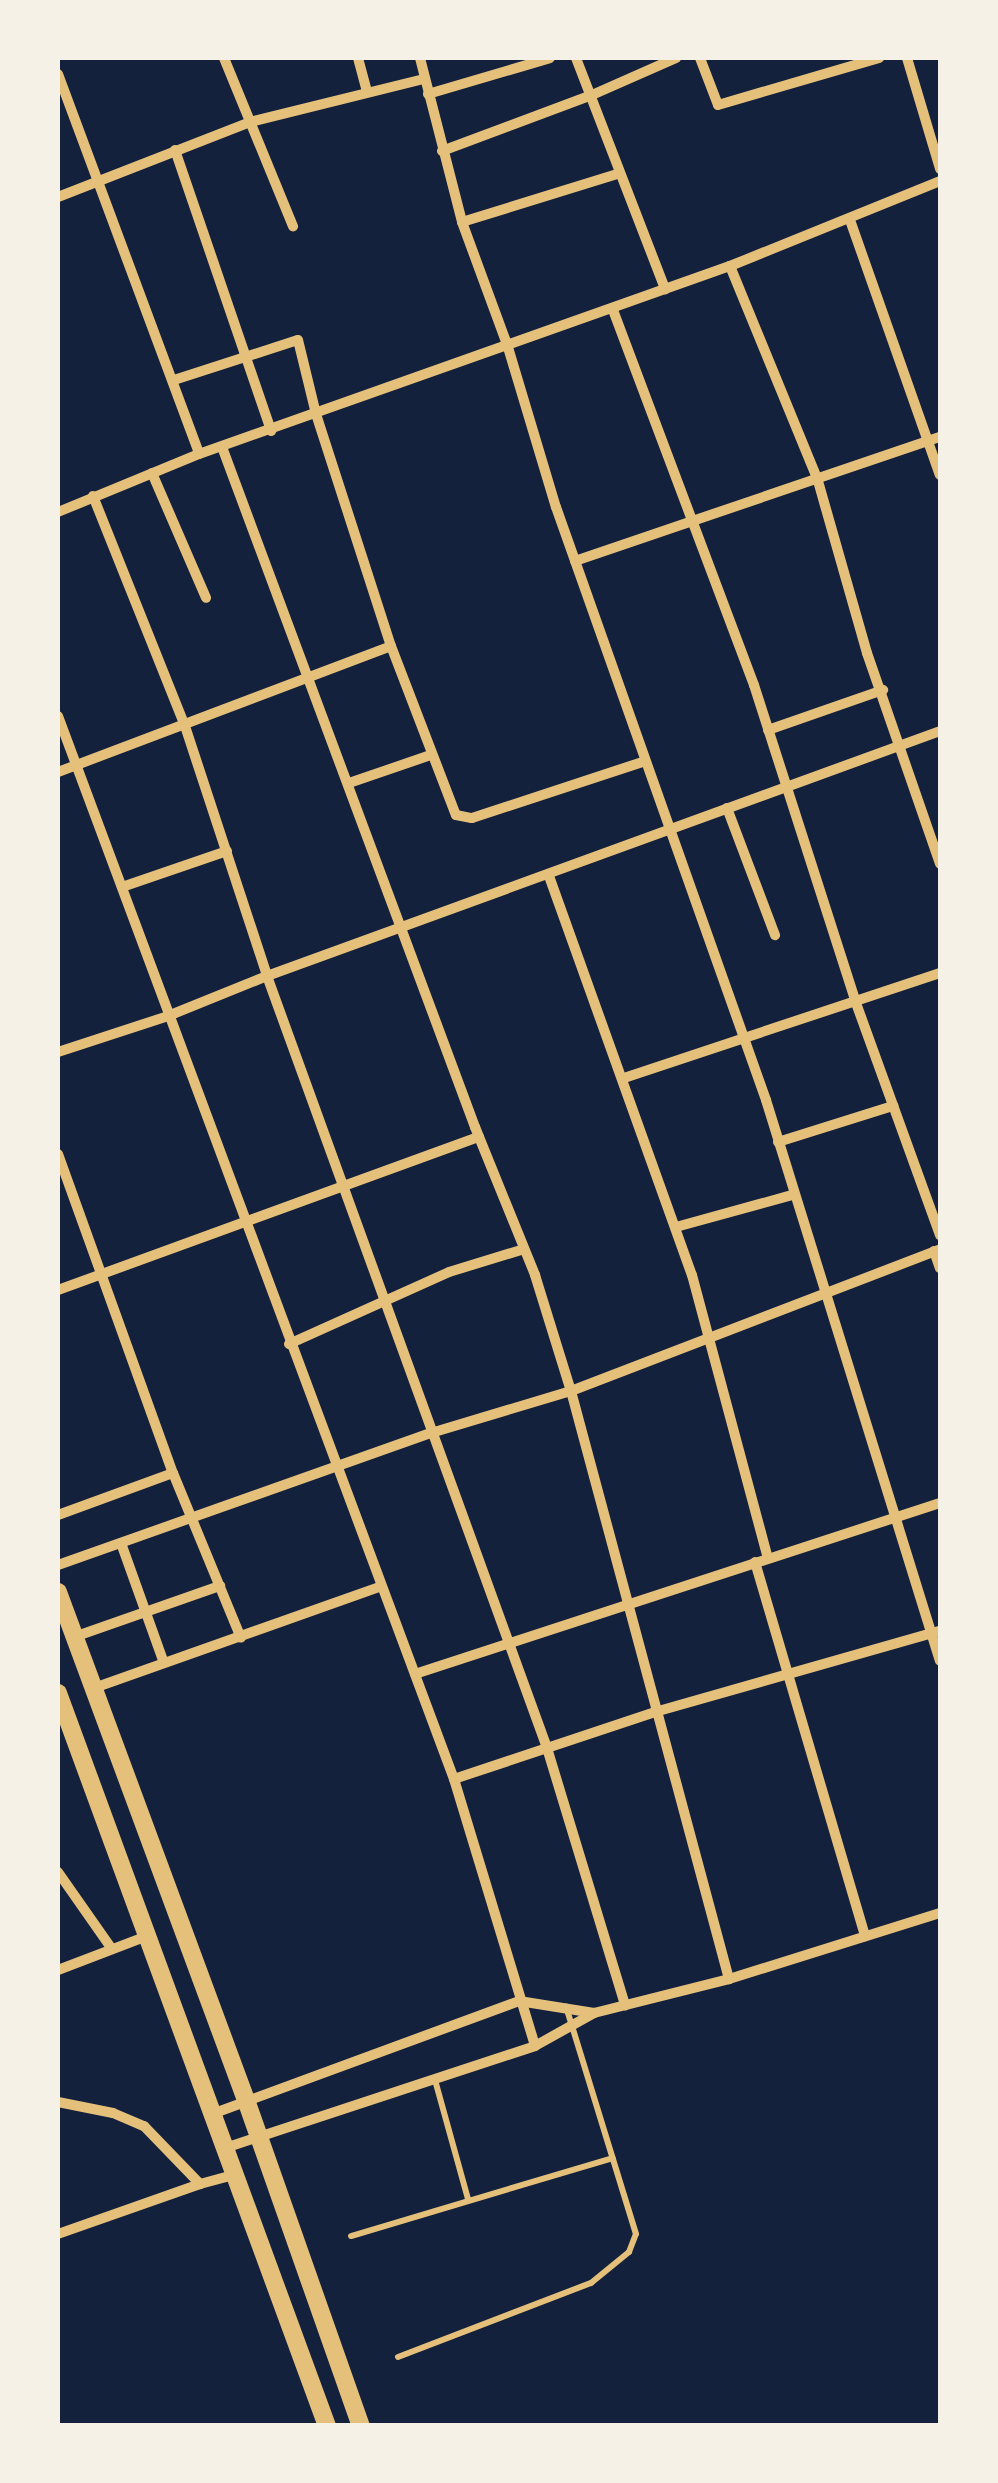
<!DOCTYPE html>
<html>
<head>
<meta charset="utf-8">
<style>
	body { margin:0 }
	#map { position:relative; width:998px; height:2483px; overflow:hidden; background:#14213d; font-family:"Public Sans",sans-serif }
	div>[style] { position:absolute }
	.service>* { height:6px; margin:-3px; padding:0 3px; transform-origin:3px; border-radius:3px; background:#e5c07b }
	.minor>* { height:10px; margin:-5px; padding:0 5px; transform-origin:5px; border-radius:5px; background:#e5c07b }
	.secondary>* { height:18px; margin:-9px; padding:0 9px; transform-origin:9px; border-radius:9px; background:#e5c07b }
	span { translate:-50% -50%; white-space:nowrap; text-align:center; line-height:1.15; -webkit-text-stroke:8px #f6f1e7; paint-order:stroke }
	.frame { position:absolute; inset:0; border:60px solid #f6f1e7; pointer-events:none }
</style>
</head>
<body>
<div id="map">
	<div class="service">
		<div style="left:435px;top:2080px;width:123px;rotate:74.5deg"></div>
		<div style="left:351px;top:2236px;width:273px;rotate:-16.6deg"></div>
		<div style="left:398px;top:2357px;width:207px;rotate:-21deg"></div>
		<div style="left:591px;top:2283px;width:49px;rotate:-39.2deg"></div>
		<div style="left:629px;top:2252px;width:19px;rotate:-69deg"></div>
		<div style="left:636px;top:2234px;width:238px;rotate:-107.1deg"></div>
	</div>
	<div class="minor">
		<div style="left:224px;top:58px;width:182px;rotate:67.7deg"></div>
		<div style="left:358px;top:58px;width:34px;rotate:75deg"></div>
		<div style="left:420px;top:58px;width:169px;rotate:75.6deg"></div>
		<div style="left:462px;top:222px;width:130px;rotate:69.8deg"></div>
		<div style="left:507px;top:344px;width:170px;rotate:73.3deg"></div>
		<div style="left:556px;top:507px;width:629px;rotate:70.5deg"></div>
		<div style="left:766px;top:1100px;width:587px;rotate:72.77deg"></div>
		<div style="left:576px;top:58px;width:248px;rotate:68.9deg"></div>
		<div style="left:700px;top:58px;width:50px;rotate:69deg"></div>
		<div style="left:718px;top:105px;width:168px;rotate:-16.3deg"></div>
		<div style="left:907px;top:58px;width:116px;rotate:73.4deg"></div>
		<div style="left:58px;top:74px;width:405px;rotate:69.6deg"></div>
		<div style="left:428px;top:94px;width:127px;rotate:-16.4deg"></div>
		<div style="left:175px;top:150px;width:297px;rotate:71.1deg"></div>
		<div style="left:442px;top:151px;width:160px;rotate:-20.5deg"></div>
		<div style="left:592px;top:95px;width:92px;rotate:-23.8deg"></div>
		<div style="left:58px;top:197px;width:206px;rotate:-21.3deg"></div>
		<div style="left:250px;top:122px;width:179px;rotate:-13.9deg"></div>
		<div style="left:850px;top:220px;width:270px;rotate:70.6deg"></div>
		<div style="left:462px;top:222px;width:165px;rotate:-17.2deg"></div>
		<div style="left:730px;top:266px;width:232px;rotate:67.7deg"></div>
		<div style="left:818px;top:481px;width:179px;rotate:74.1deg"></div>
		<div style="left:867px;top:653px;width:223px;rotate:70.9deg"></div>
		<div style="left:613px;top:310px;width:401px;rotate:69.4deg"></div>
		<div style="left:754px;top:685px;width:334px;rotate:72.2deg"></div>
		<div style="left:856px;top:1003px;width:247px;rotate:70.1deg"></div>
		<div style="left:174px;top:380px;width:130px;rotate:-17.9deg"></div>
		<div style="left:298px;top:340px;width:76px;rotate:76.3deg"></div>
		<div style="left:316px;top:414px;width:244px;rotate:72.1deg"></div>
		<div style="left:391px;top:646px;width:181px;rotate:69deg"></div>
		<div style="left:456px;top:815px;width:16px;rotate:11deg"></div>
		<div style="left:472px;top:818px;width:182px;rotate:-18.2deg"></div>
		<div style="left:222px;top:447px;width:726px;rotate:69.59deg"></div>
		<div style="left:475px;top:1127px;width:160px;rotate:67.9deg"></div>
		<div style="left:535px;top:1275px;width:121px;rotate:72.8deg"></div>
		<div style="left:571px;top:1391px;width:609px;rotate:74.96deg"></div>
		<div style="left:152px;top:473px;width:136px;rotate:66.6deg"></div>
		<div style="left:93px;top:496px;width:248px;rotate:68.2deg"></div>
		<div style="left:185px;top:726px;width:263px;rotate:71.8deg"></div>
		<div style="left:267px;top:976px;width:821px;rotate:70.06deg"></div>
		<div style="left:547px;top:1748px;width:269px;rotate:73.1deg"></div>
		<div style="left:58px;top:512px;width:152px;rotate:-22.4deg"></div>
		<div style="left:199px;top:454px;width:563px;rotate:-19.5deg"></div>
		<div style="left:730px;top:266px;width:227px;rotate:-22deg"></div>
		<div style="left:575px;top:561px;width:385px;rotate:-18.8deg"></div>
		<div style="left:58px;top:716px;width:1134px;rotate:69.57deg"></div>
		<div style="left:454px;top:1779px;width:279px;rotate:73.1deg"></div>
		<div style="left:768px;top:730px;width:122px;rotate:-19.2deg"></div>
		<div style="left:58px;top:772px;width:356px;rotate:-20.7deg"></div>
		<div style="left:349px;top:783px;width:87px;rotate:-18.9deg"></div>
		<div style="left:727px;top:808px;width:136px;rotate:69.3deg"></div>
		<div style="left:549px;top:876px;width:424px;rotate:70.3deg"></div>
		<div style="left:692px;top:1275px;width:293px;rotate:75deg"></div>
		<div style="left:122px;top:887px;width:111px;rotate:-18.9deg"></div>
		<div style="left:58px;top:1052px;width:116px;rotate:-18.1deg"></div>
		<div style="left:168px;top:1016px;width:107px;rotate:-22deg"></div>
		<div style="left:267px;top:976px;width:716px;rotate:-20deg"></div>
		<div style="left:624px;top:1078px;width:333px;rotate:-18.4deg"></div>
		<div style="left:778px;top:1142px;width:121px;rotate:-17.4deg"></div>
		<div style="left:58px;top:1154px;width:339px;rotate:70.2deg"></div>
		<div style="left:173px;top:1473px;width:178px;rotate:67.6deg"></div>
		<div style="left:676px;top:1227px;width:120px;rotate:-15.4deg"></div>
		<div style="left:934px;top:1251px;width:18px;rotate:71deg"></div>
		<div style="left:58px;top:1290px;width:448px;rotate:-20deg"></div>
		<div style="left:289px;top:1344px;width:175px;rotate:-24.2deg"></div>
		<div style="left:449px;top:1272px;width:78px;rotate:-17deg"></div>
		<div style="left:58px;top:1515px;width:122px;rotate:-20.1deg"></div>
		<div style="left:121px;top:1543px;width:127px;rotate:70.3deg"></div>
		<div style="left:755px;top:1562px;width:390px;rotate:73.6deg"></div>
		<div style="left:58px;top:1565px;width:396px;rotate:-19.5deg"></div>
		<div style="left:431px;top:1433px;width:146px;rotate:-16.7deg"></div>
		<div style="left:571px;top:1391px;width:395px;rotate:-21deg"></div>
		<div style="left:74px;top:1637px;width:155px;rotate:-19.3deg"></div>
		<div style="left:415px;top:1674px;width:552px;rotate:-18.04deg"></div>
		<div style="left:94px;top:1688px;width:303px;rotate:-19.5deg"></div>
		<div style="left:454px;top:1779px;width:212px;rotate:-18.4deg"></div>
		<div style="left:655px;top:1712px;width:296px;rotate:-15.9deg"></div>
		<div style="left:58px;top:1872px;width:94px;rotate:55deg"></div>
		<div style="left:58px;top:1970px;width:95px;rotate:-20.9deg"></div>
		<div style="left:58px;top:2102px;width:56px;rotate:11.3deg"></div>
		<div style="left:113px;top:2113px;width:34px;rotate:23deg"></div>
		<div style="left:144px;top:2126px;width:81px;rotate:46deg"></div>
		<div style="left:200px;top:2184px;width:151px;rotate:160.6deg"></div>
		<div style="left:212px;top:2114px;width:327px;rotate:-20.2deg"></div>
		<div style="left:519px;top:2001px;width:76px;rotate:9.1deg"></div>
		<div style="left:225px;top:2148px;width:326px;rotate:-18.2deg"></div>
		<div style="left:535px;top:2046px;width:68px;rotate:-29.2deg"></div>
		<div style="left:594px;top:2013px;width:139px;rotate:-14.1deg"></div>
		<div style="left:729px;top:1979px;width:221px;rotate:-17.4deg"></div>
		<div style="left:200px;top:2184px;width:35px;rotate:-15deg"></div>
	</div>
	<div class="secondary">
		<div style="left:58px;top:1592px;width:542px;rotate:69.69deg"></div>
		<div style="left:246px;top:2100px;width:346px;rotate:70.6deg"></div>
		<div style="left:58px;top:1693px;width:781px;rotate:69.85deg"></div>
	</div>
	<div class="frame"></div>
</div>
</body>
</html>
